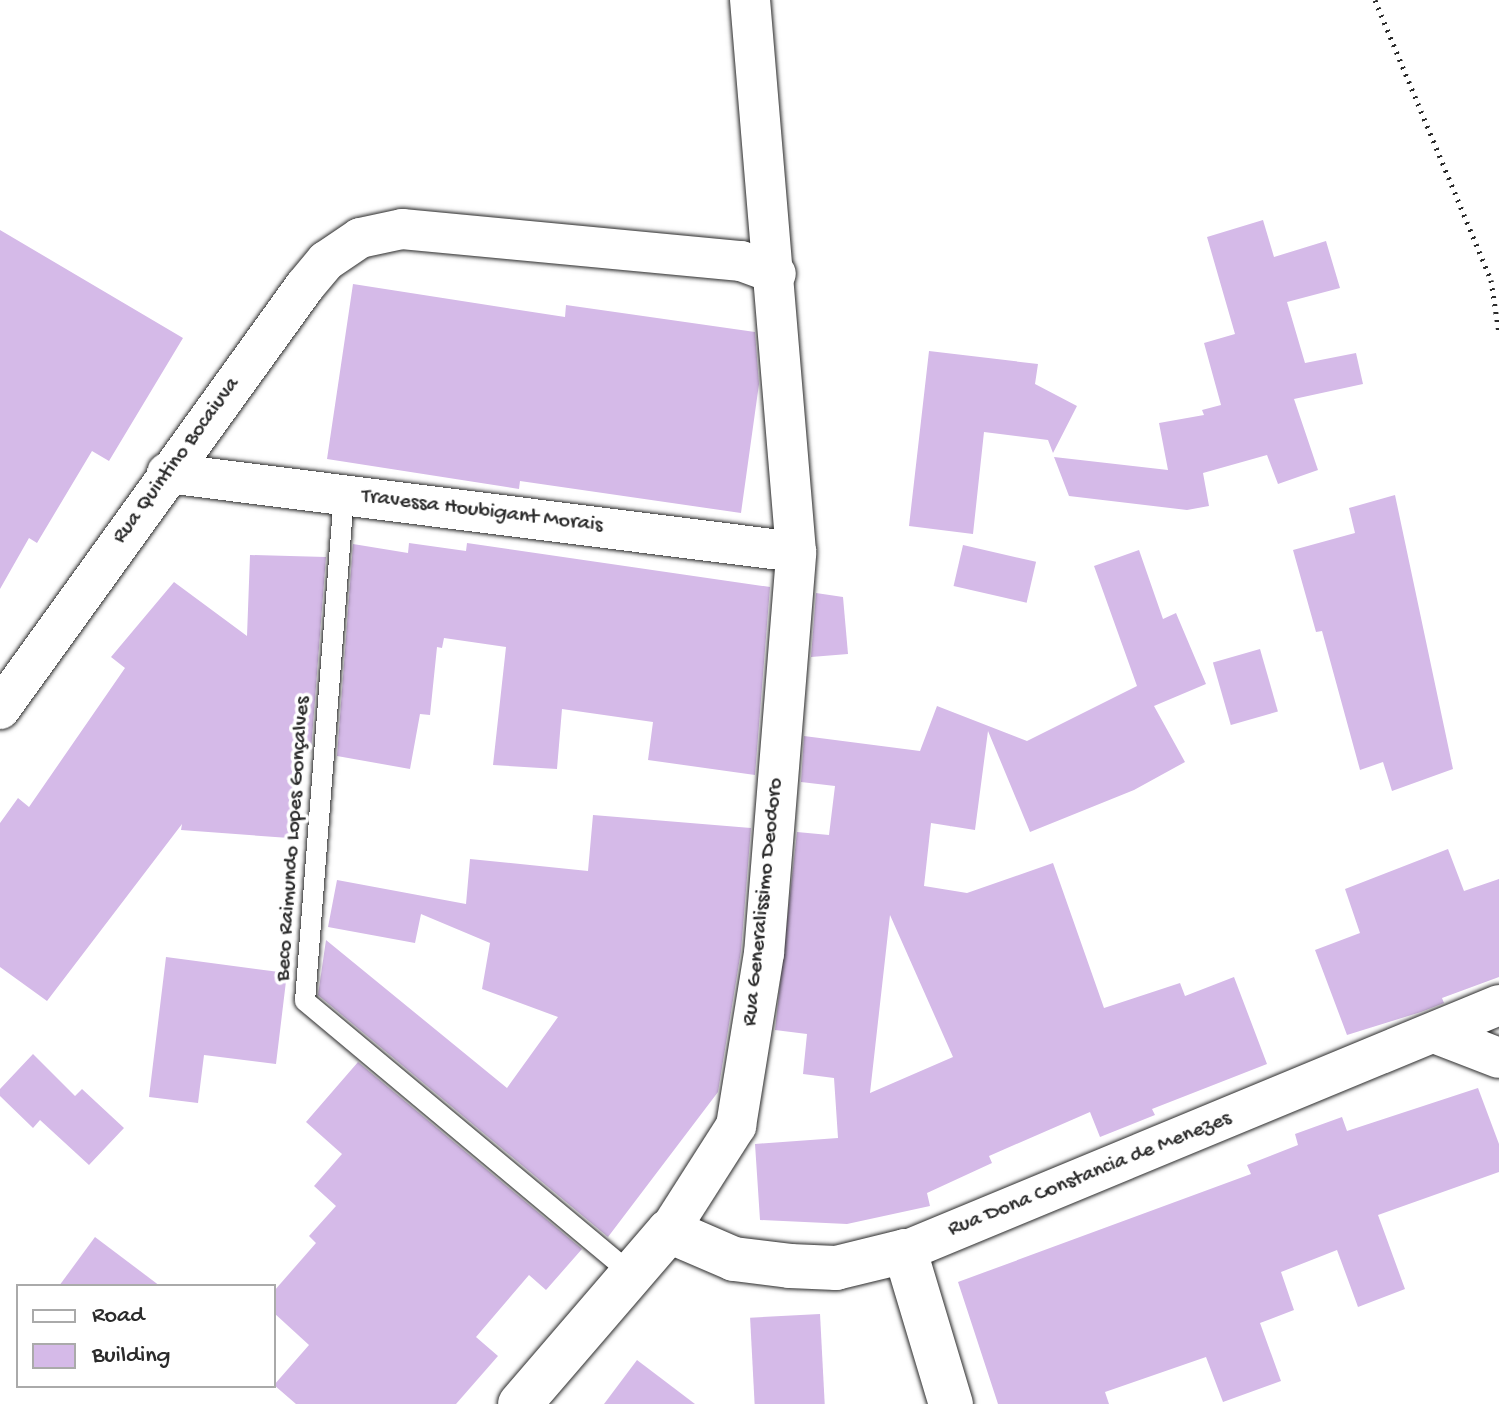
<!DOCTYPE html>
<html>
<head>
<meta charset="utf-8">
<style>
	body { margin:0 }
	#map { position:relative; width:1499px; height:1404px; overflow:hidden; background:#fff; font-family:"Gochi Hand",sans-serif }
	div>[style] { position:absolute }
	.building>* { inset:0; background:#d5bae8; transform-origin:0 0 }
	.path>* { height:5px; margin-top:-2.5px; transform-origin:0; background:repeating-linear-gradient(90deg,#2b2b2b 0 2px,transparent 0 8px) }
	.roads { filter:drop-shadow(0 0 2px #2b2b2b) drop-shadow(0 0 2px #2b2b2b) }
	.service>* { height:20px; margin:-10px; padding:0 10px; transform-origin:10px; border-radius:10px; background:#fff }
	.minor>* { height:40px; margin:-20px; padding:0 20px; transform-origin:20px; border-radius:20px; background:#fff }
	.tertiary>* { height:44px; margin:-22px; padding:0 22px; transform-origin:22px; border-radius:22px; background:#fff }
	span { translate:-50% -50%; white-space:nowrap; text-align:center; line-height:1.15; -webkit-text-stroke:7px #fff; paint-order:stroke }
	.street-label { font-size:22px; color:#2b2b2b }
	.legend { position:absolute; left:16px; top:1284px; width:260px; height:104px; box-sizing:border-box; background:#fff; border:2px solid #aaa; margin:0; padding:10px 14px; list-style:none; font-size:24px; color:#2b2b2b }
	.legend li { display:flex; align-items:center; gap:16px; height:40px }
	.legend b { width:40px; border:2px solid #aaa }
</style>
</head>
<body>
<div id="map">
	<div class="building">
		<div style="clip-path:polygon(1263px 220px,1274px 257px,1326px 241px,1340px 288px,1287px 302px,1305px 363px,1356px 353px,1363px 384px,1294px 399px,1318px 470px,1278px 484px,1267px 455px,1203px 473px,1209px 506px,1187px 510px,1069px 496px,1054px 457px,1168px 470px,1159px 423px,1204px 415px,1202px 410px,1221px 405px,1204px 343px,1235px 334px,1207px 237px)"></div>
		<div style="clip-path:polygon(0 230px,183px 338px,109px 461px,92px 451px,37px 543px,29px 538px,0 589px)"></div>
		<div style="clip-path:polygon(353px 284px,565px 317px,566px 305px,755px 332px,759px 384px,741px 513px,520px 481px,519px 489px,327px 459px)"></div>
		<div style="clip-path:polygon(929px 351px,1038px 364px,1035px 384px,1077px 406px,1053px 453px,1048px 440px,984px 432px,973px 534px,909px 526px)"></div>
		<div style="clip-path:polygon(1395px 495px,1453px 769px,1392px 791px,1383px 762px,1360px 770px,1322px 631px,1316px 632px,1293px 550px,1355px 533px,1349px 508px)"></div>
		<div style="clip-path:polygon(409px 543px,466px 551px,467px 543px,770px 587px,755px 775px,648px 760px,653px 722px,562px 709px,557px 769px,493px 765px,506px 647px,444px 638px,442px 648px,437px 647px,430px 715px,420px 714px,410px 769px,337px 756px,353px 544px,408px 553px)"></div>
		<div style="left:963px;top:545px;width:75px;height:42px;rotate:13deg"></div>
		<div style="clip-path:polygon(evenodd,1139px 550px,1163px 619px,1176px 613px,1206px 684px,1154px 706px,1185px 762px,1134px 790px,1030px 832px,988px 731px,975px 830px,931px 823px,924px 886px,967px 893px,1053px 863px,1104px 1008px,1180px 983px,1185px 996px,1234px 977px,1267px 1064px,1152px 1109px,1155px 1115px,1100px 1137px,1090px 1112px,989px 1156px,992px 1163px,927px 1193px,930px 1206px,847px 1224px,760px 1220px,755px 1144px,838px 1138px,834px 1078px,803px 1074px,807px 1034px,775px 1030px,797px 832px,829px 835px,835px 786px,801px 782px,804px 736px,920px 751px,937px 706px,1027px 741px,1137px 686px,1094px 566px,1139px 550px,890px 915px,953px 1057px,870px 1093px,890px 915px)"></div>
		<div style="clip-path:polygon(250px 555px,326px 557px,311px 751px,297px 749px,289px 838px,181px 830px,182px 824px,47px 1001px,0 967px,0 823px,18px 798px,29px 807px,125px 668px,111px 657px,174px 582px,247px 636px)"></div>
		<div style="clip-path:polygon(816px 593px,843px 597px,848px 654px,811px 657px)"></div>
		<div style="left:1260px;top:649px;width:65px;height:49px;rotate:74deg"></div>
		<div style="clip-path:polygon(593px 815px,751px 828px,741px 951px,718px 1092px,608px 1237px,318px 995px,326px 940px,507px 1088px,558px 1017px,482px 989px,490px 943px,421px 914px,415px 943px,328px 927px,337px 880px,466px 904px,470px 859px,588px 871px)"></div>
		<div style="clip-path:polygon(1448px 849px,1464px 891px,1499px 879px,1499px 977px,1442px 998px,1444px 1003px,1421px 1012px,1347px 1035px,1315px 950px,1360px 933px,1345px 889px)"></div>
		<div style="clip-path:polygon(166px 957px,287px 973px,276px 1064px,204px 1055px,198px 1103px,149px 1097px)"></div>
		<div style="clip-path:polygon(33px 1054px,75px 1096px,82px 1089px,124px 1128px,89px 1165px,40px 1120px,33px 1128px,0 1096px,0 1089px)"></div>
		<div style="clip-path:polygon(358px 1062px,582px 1249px,546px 1290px,529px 1275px,476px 1337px,498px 1356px,456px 1404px,296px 1404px,274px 1385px,309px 1345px,274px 1313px,274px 1291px,316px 1243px,309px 1236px,336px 1206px,314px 1186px,342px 1154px,306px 1122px)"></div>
		<div style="clip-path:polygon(1478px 1088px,1499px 1144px,1499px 1172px,1378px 1215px,1405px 1289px,1358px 1307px,1337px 1250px,1281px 1272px,1294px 1310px,1260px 1323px,1281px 1381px,1223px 1402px,1206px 1357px,1105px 1392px,1109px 1404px,998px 1404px,958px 1282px,1251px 1174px,1247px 1165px,1298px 1145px,1295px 1134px,1342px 1117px,1347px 1131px)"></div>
		<div style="clip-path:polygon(95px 1237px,160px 1286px,59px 1286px)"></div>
		<div style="left:820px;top:1314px;width:90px;height:70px;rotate:87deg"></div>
		<div style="clip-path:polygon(637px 1360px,695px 1404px,604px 1404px)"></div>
	</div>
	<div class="path">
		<div style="left:1375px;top:0;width:303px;rotate:67.5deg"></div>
		<div style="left:1491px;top:280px;width:54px;rotate:81.4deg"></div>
	</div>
	<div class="roads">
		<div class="service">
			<div style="left:344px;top:494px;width:508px;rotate:94.4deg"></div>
			<div style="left:305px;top:1001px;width:426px;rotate:39.9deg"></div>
		</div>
		<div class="minor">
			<div style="left:167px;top:473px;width:634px;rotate:7.16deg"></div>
			<div style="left:0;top:709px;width:521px;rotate:-54.21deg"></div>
			<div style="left:305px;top:286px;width:33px;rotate:-50deg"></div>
			<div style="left:326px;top:261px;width:41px;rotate:-34.1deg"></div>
			<div style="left:360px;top:238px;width:43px;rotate:-12.1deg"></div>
			<div style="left:402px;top:229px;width:341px;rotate:5.4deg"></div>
			<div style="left:741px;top:261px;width:37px;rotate:20deg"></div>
			<div style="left:1437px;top:1034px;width:66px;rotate:21.2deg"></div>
			<div style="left:669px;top:1231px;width:125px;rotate:-57.5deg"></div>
			<div style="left:736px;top:1126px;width:174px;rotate:-80.8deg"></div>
			<div style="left:764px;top:954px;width:403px;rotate:-85.4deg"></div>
			<div style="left:796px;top:552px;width:554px;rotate:-94.76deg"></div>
			<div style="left:905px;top:1251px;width:643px;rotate:-22.5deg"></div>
		</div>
		<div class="tertiary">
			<div style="left:520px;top:1404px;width:228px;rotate:-49.3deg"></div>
			<div style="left:669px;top:1231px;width:71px;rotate:23.3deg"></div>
			<div style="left:734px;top:1259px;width:56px;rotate:7.1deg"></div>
			<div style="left:790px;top:1266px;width:46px;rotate:2.5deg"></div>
			<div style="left:836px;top:1268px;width:71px;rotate:-13.8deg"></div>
			<div style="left:905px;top:1251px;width:160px;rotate:73.3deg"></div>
		</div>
	</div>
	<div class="street-label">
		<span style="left:177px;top:461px;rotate:-54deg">Rua Quintino Bocaiuva</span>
		<span style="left:482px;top:512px;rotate:7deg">Travessa Houbigant Morais</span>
		<span style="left:294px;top:839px;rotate:-86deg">Beco Raimundo Lopes Gonçalves</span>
		<span style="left:764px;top:902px;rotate:-84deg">Rua Generalissimo Deodoro</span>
		<span style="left:1090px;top:1175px;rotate:-22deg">Rua Dona Constancia de Menezes</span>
	</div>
	<ul class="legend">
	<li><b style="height:10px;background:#fff"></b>Road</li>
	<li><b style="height:22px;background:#d5bae8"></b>Building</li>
	</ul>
</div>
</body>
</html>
